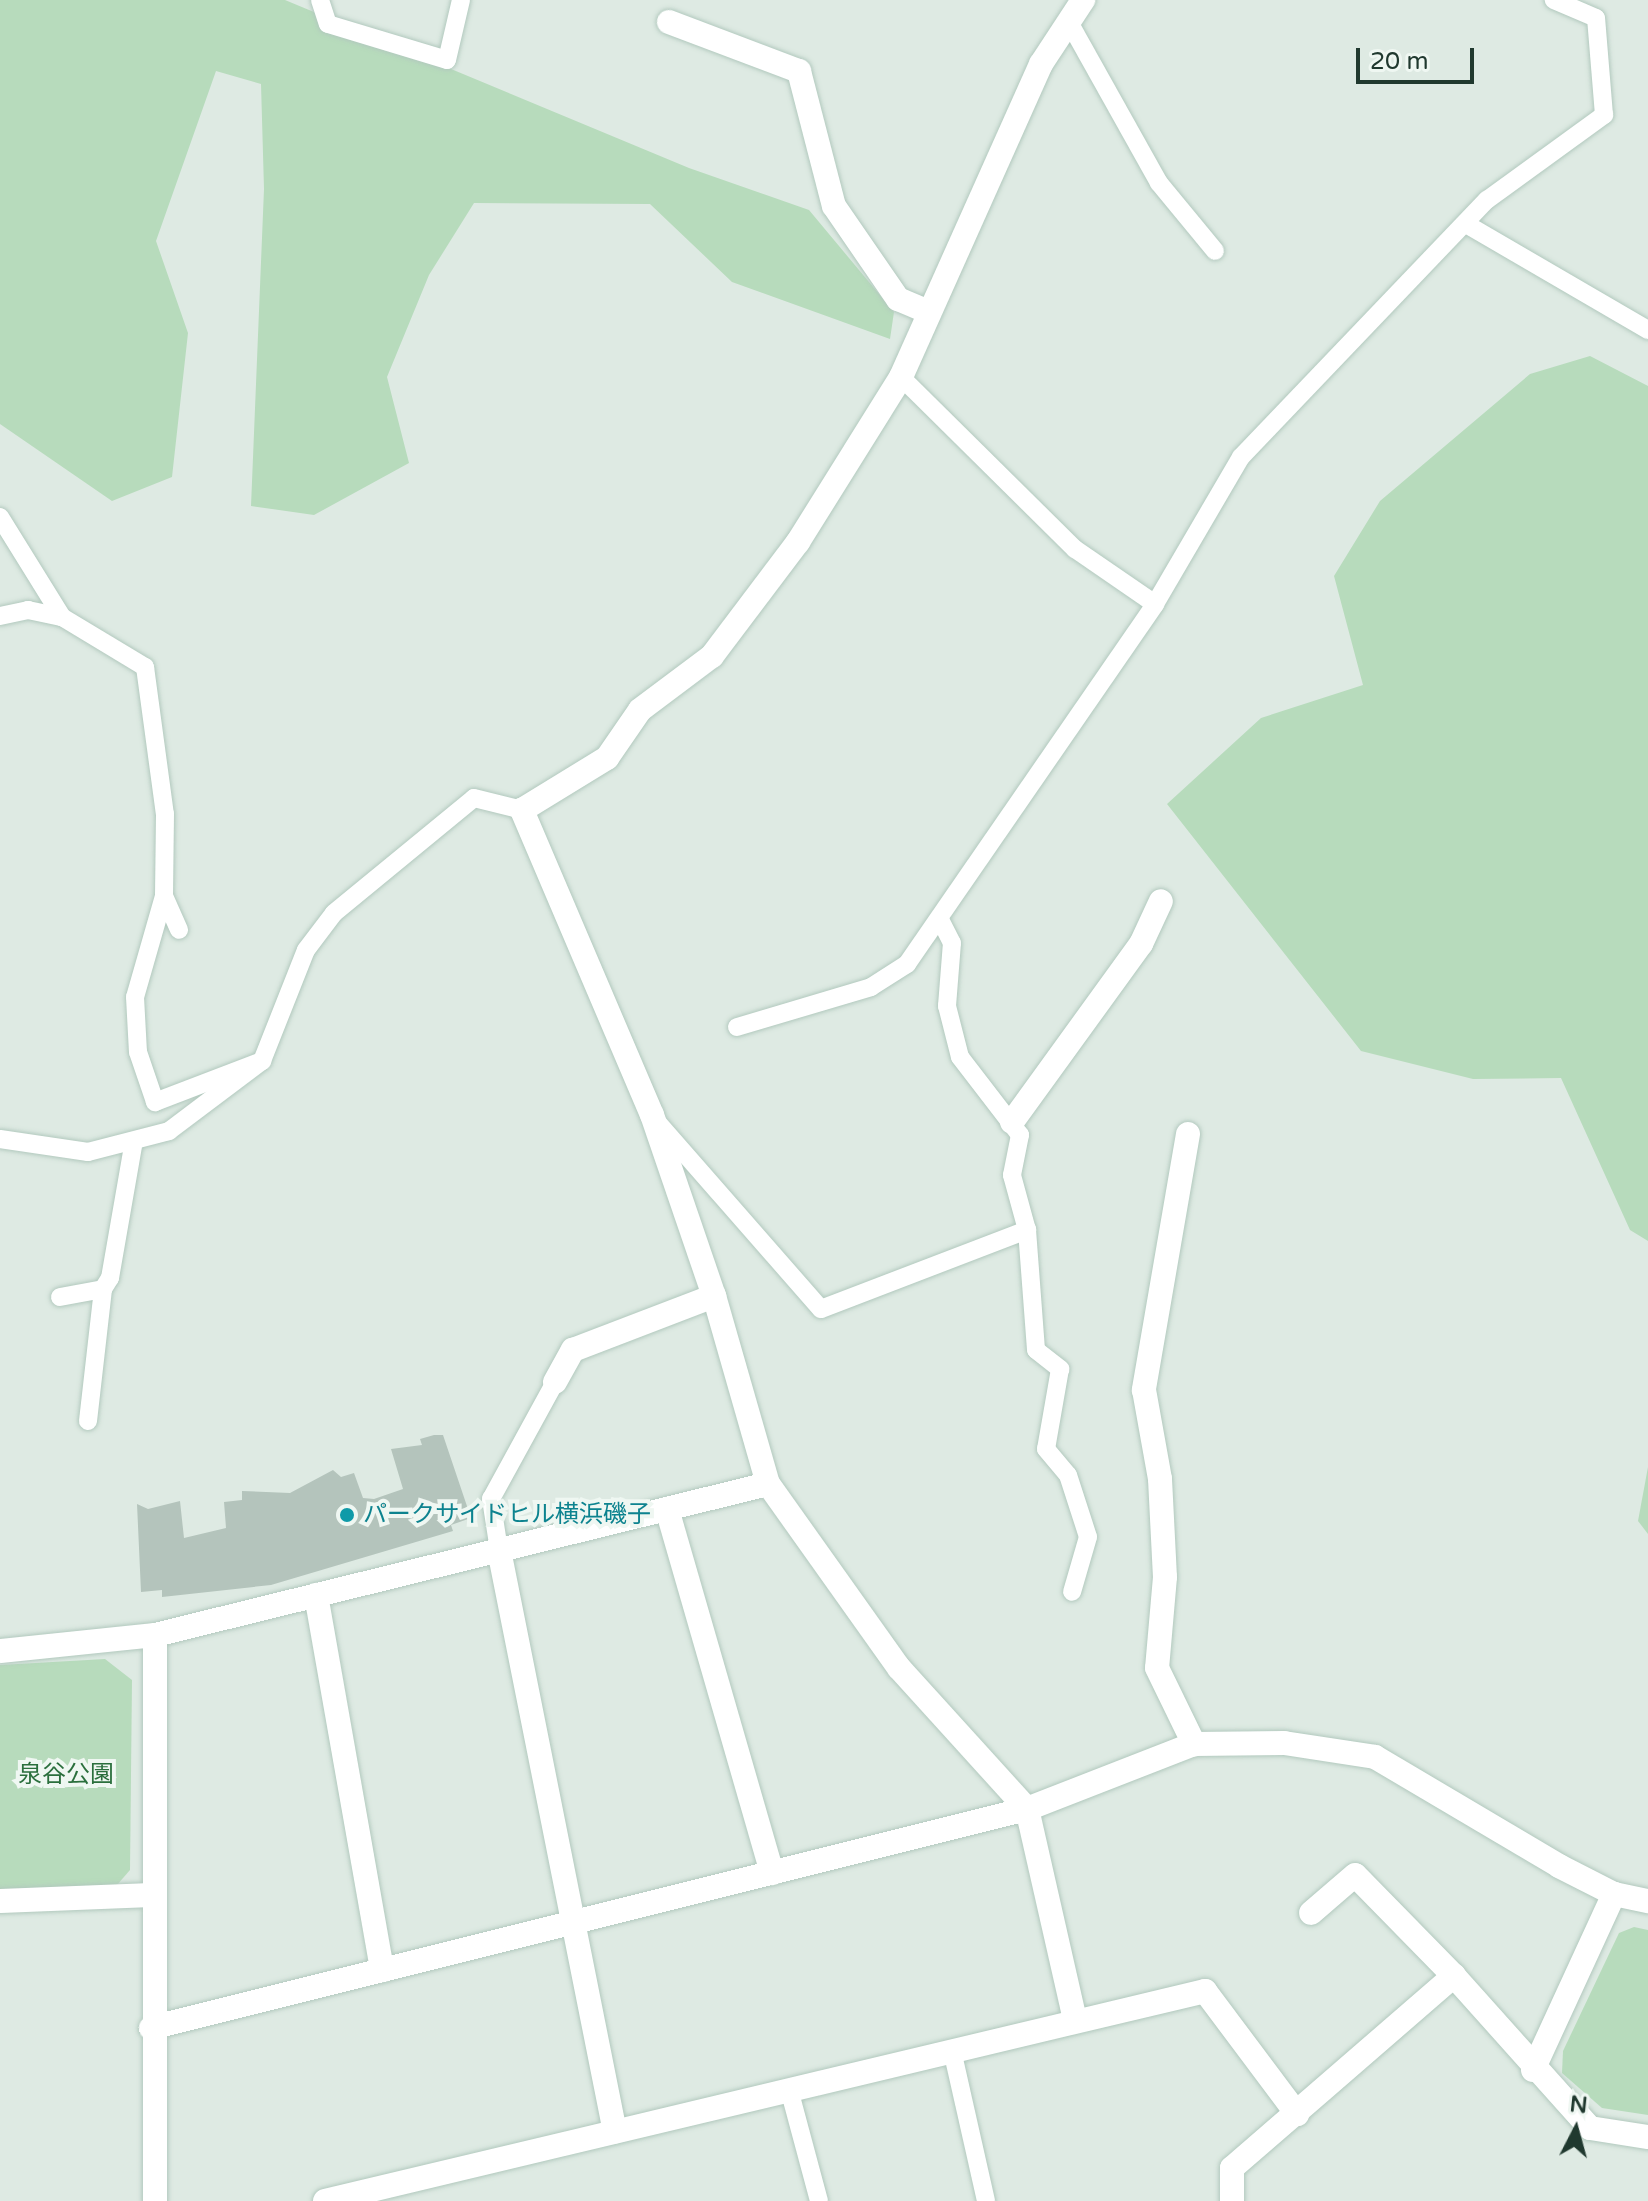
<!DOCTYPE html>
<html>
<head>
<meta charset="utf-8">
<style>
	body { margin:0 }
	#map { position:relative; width:1648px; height:2201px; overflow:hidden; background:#deeae3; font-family:"Varela Round","Noto Sans JP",sans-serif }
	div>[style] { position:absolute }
	.green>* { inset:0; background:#b7dbbc }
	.building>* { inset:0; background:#b4c4bc }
	.roads { filter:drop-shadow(0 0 2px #b2c9be) drop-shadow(0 0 2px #b2c9be) }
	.lane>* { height:18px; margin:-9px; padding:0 9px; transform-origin:9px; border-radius:9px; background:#fff }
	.street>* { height:24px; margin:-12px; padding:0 12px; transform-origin:12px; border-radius:12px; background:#fff }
	.secondary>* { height:24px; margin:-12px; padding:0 12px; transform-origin:12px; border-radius:12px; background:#fff }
	.dots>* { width:22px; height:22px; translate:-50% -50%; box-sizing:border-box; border:4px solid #eff7f2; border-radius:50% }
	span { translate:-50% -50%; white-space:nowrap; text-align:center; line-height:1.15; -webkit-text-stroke:8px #eff7f2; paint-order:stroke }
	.culture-label { font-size:24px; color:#0d838f }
	.left { translate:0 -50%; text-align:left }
	.park-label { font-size:24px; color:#2b6f3d }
	.north { position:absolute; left:1536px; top:2089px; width:80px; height:80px; -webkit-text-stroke:6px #eff7f2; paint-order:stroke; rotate:6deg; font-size:22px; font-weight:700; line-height:32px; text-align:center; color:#20392f }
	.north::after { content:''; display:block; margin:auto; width:28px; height:36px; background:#20392f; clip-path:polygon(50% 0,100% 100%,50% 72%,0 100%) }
	.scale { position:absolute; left:1356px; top:48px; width:118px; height:36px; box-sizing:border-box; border:4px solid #20392f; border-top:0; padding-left:10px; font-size:24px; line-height:28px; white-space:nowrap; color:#20392f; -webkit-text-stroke:6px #eff7f2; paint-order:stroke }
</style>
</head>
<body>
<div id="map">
	<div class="green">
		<div style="clip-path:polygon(0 0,285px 0,689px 168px,809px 210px,894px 312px,890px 339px,732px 282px,650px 204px,474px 203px,429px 275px,387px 377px,409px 463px,314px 515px,251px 506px,264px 189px,261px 84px,216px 71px,156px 241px,188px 333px,172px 477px,112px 501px,0 424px)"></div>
		<div style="clip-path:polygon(1590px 356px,1648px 386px,1648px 1241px,1630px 1230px,1561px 1078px,1473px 1079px,1361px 1051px,1167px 804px,1261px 718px,1363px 685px,1334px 576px,1380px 501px,1530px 374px)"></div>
		<div style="clip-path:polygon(1648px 1467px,1648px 1534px,1638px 1521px)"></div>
		<div style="clip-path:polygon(105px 1659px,132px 1680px,130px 1870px,117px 1885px,0 1889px,0 1665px)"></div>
		<div style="clip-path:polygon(1634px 1927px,1648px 1930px,1648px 2115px,1602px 2108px,1562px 2073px,1563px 2051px,1619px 1933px)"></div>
	</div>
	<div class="building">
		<div style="clip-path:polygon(434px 1435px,443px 1435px,471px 1518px,451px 1525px,453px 1531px,271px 1585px,162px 1597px,162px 1590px,141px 1592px,137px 1504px,148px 1509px,180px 1501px,184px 1538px,226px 1528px,224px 1502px,242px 1500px,242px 1491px,290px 1493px,333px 1470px,341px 1477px,354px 1473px,363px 1498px,374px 1499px,403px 1489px,391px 1449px,422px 1445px,420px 1439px)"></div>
	</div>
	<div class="roads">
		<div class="lane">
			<div style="left:320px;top:0;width:25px;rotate:72deg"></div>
			<div style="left:328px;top:24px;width:124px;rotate:16.8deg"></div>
			<div style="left:447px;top:60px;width:62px;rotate:-76.9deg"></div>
			<div style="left:1069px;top:22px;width:184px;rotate:60.8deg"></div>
			<div style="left:1159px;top:183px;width:88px;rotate:50.5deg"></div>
			<div style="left:1466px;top:224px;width:211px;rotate:30.2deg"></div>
			<div style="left:901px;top:377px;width:245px;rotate:44.7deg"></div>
			<div style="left:1075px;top:549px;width:97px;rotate:34.5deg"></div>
			<div style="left:0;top:517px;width:118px;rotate:58.2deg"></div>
			<div style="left:0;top:616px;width:29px;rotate:-12deg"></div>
			<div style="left:28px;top:610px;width:35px;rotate:12deg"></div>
			<div style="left:62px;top:617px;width:97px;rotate:31.1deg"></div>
			<div style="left:145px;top:667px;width:148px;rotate:82.3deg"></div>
			<div style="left:165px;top:814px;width:82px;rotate:90.7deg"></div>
			<div style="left:164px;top:896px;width:105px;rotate:106deg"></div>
			<div style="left:135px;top:997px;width:55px;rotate:86.9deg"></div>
			<div style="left:138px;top:1052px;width:53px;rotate:71.2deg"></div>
			<div style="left:155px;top:1102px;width:115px;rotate:-21deg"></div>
			<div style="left:164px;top:896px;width:37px;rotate:66deg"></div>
			<div style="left:737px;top:1027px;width:140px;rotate:-16.6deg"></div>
			<div style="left:871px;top:987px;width:43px;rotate:-32.6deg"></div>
			<div style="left:907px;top:964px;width:437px;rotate:-55.4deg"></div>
			<div style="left:1155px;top:604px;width:170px;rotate:-59.7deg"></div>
			<div style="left:1241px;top:457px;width:356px;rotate:-46.3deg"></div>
			<div style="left:1487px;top:200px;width:145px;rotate:-36deg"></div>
			<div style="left:1604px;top:115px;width:97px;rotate:-94.7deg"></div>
			<div style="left:1596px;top:18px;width:46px;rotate:-156.8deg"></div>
			<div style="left:658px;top:1123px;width:247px;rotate:48.8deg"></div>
			<div style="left:821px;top:1309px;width:221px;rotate:-21deg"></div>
			<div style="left:1027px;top:1230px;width:57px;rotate:-105.3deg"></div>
			<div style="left:1012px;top:1175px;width:41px;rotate:-78.7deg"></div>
			<div style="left:1020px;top:1135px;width:98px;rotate:-127.6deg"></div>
			<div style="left:960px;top:1057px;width:53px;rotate:-104.3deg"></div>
			<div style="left:947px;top:1006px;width:63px;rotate:-85.5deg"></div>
			<div style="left:952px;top:943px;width:25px;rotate:-117deg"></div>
			<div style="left:0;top:1139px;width:89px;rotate:8.4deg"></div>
			<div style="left:88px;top:1152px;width:84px;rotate:-14.5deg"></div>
			<div style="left:169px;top:1131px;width:116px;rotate:-37deg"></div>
			<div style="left:262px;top:1061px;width:119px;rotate:-68.4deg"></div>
			<div style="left:306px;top:950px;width:46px;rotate:-52.9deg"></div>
			<div style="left:334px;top:913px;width:181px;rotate:-39.4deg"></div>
			<div style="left:474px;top:798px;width:49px;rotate:14deg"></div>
			<div style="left:1027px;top:1230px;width:120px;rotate:85.7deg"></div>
			<div style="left:1036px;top:1350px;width:31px;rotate:38deg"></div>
			<div style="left:1060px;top:1369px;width:81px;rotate:99.9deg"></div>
			<div style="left:1046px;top:1449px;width:34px;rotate:50deg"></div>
			<div style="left:1068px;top:1475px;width:65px;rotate:72.1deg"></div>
			<div style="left:1088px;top:1537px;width:57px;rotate:106.2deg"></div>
			<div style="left:60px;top:1297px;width:44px;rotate:-10.5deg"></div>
			<div style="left:103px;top:1289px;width:13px;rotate:-58deg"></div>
			<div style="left:110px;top:1278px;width:134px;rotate:-80.1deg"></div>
			<div style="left:88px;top:1421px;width:133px;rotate:-83.5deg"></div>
			<div style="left:499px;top:1550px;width:52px;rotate:-98.9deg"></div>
			<div style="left:491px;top:1499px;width:133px;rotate:-61.3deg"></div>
			<div style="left:952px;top:2050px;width:155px;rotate:77.3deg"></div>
			<div style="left:789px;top:2089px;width:116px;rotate:75deg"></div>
		</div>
		<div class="street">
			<div style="left:669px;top:22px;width:139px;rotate:20.7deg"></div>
			<div style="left:799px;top:71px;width:139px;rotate:75.5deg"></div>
			<div style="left:834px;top:206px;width:113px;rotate:55.5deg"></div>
			<div style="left:898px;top:299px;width:34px;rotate:23deg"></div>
			<div style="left:1012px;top:1122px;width:220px;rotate:-54.1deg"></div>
			<div style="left:1141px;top:944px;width:47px;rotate:-65.1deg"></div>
			<div style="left:1188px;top:1134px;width:260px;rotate:99.8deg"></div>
			<div style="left:1144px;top:1390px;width:90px;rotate:79.8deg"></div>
			<div style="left:1160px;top:1479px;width:98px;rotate:87.1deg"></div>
			<div style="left:1165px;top:1577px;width:91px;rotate:95deg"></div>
			<div style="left:1157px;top:1668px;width:85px;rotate:64deg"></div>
			<div style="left:555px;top:1382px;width:37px;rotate:-61deg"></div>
			<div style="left:573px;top:1350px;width:151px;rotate:-21deg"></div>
			<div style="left:667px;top:1509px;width:379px;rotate:73.9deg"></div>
			<div style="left:499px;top:1550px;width:593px;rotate:78.73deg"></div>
			<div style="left:316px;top:1595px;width:381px;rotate:80deg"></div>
			<div style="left:0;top:1651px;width:156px;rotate:-5.9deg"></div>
			<div style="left:155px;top:1635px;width:631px;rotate:-13.84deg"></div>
			<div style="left:0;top:1901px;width:152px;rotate:-2.3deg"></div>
			<div style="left:1454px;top:1976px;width:204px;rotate:48.2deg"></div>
			<div style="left:1590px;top:2128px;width:59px;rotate:8.8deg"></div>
			<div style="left:1075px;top:2020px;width:216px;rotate:-102.8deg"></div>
			<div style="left:1027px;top:1809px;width:190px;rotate:-132.2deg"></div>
			<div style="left:899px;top:1668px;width:226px;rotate:-125.4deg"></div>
			<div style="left:768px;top:1484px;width:196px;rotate:-106deg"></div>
			<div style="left:714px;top:1296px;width:191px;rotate:-108.9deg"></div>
			<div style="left:652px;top:1115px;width:332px;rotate:-113.1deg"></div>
			<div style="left:522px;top:810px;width:100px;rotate:-31.5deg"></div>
			<div style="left:607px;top:758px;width:58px;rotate:-55.5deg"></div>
			<div style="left:640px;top:710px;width:90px;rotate:-36.9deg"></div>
			<div style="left:712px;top:656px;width:143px;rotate:-53deg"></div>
			<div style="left:798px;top:542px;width:195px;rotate:-58deg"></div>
			<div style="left:901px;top:377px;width:343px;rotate:-65.9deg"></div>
			<div style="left:1041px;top:64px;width:77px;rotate:-56.7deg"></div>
			<div style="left:151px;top:2028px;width:903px;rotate:-14.04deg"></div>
			<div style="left:1533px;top:2070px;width:194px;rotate:-65.3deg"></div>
			<div style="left:155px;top:2201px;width:566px;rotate:-90deg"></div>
			<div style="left:325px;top:2201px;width:905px;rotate:-13.42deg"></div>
			<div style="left:1205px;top:1991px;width:154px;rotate:53.2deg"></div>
			<div style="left:1232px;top:2201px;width:33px;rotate:-90deg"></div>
			<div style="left:1232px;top:2168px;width:294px;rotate:-40.9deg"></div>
			<div style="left:1454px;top:1976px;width:141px;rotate:-134.4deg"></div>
			<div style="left:1355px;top:1875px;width:58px;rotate:139.2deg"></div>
		</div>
		<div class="secondary">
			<div style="left:1027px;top:1809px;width:179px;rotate:-21.3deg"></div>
			<div style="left:1194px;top:1744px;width:90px;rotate:-0.6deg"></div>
			<div style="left:1284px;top:1743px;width:92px;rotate:8.7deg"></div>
			<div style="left:1375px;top:1757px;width:214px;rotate:30.6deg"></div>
			<div style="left:1559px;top:1866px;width:62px;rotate:27deg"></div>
			<div style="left:1614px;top:1894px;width:35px;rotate:12deg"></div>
		</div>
	</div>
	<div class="dots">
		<div style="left:347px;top:1515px;background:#0f9aa8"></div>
	</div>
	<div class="culture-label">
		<span class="left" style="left:363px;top:1515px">パークサイドヒル横浜磯子</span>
	</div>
	<div class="park-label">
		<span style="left:66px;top:1775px">泉谷公園</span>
	</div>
	<div class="north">N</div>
	<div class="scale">20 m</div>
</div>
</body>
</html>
